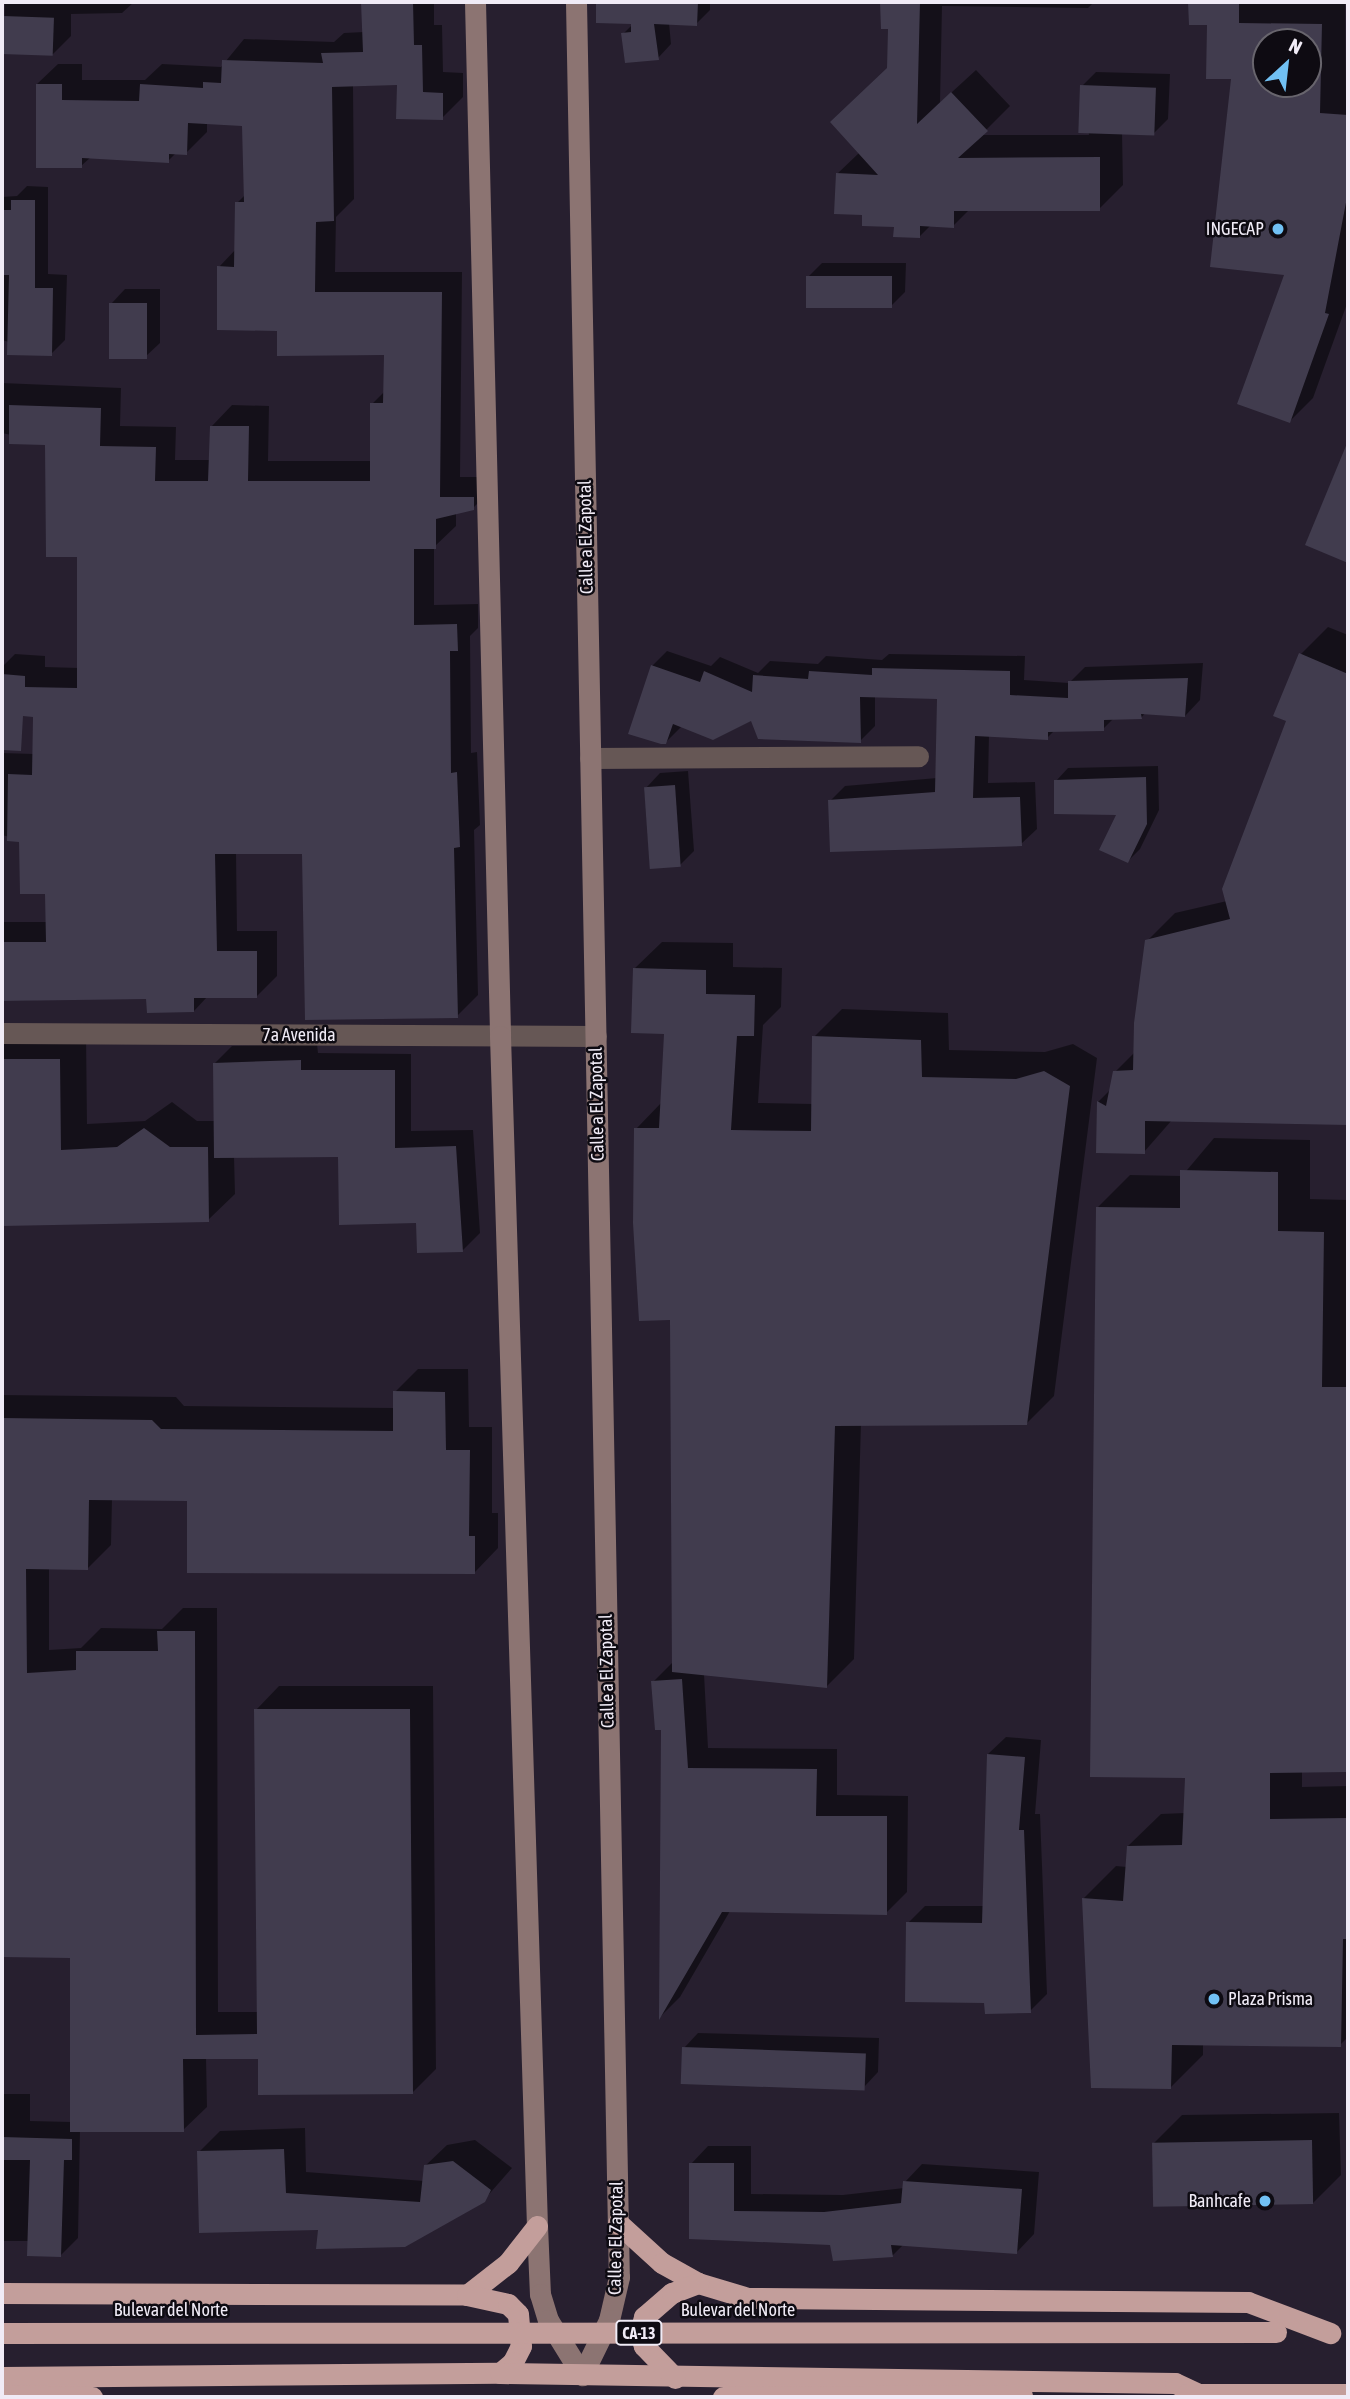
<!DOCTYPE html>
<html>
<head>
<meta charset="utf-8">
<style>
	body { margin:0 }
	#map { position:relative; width:1350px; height:2399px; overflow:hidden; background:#271f2f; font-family:"Asap Condensed",sans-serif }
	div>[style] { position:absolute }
	.shadow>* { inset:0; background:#0007 }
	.building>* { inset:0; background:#413c4e; transform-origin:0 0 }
	.street>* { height:21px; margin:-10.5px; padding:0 10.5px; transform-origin:10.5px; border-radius:10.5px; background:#665755 }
	.secondary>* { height:21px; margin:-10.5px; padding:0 10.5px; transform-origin:10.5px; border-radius:10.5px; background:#8c7472 }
	.highway>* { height:21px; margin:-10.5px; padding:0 10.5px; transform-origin:10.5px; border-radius:10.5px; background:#c39e9b }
	.highway-bridge>* { height:21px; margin:-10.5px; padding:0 10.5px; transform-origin:10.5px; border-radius:10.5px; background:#c39e9b }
	.dots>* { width:19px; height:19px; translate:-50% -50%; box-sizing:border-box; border:4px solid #0e0b12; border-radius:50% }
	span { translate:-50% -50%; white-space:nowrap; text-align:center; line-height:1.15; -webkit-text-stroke:5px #0e0b12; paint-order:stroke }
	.shield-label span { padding:2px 5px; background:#0e0b12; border:2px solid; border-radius:5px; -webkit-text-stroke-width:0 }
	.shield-label { font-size:16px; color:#f0ebf6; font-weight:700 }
	.poi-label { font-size:18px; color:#f0ebf6 }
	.right { translate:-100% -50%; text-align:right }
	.left { translate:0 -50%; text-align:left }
	.street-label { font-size:18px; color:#f0ebf6 }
	.frame { position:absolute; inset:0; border:4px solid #f0ebf6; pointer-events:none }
	.north { position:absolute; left:1252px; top:28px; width:70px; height:70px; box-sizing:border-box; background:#0e0b12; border:2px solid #68656d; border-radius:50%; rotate:27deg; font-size:19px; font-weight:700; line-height:28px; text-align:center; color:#f0ebf6 }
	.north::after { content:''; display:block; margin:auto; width:24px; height:32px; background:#71c1f4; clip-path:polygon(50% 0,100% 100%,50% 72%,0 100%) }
</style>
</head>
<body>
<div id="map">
	<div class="shadow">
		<div style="clip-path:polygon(2px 2px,134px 2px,122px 13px,71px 14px,71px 36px,53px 54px,4px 52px,5px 3px)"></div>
		<div style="clip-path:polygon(363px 2px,434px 2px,434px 25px,442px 25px,443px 72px,463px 73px,463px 97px,442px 118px,399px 83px,353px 85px,354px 199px,336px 217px,335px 272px,462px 272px,460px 477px,494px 477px,494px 487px,473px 508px,456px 512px,456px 526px,434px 547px,434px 605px,478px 604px,478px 628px,470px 636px,471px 753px,477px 752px,480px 825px,474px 830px,478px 995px,457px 1016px,304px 852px,236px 852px,237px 931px,277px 931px,277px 976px,256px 997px,207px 997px,194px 1011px,148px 997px,2px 1001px,2px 868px,2px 922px,47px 922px,46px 892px,21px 840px,2px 835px,2px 753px,34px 754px,34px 715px,4px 713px,2px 751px,2px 667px,15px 654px,45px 656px,45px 667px,79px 668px,78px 555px,47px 443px,2px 433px,2px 383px,121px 388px,120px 426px,176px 427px,175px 460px,211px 460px,212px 426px,232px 405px,269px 406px,268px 461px,372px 461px,372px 404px,385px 391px,386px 354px,278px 329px,219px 267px,236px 249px,237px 203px,246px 194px,244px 124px,207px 122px,207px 132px,186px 153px,176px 153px,168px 161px,91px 157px,81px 166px,37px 84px,58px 64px,82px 64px,82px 80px,145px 80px,162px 64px,221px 67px,244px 39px,334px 42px,344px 33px,364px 32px)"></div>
		<div style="clip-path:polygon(633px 2px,710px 2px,710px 10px,696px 24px,669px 23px,671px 44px,658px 58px,623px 34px,633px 24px)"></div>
		<div style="clip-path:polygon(882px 2px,1094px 2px,1088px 8px,942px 6px,940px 103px,976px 70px,1010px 106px,981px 135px,1089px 135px,1082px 86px,1096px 72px,1170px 74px,1168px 119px,1154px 133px,1122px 132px,1123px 185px,1099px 209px,970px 209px,953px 226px,931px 225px,919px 237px,864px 214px,837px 174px,860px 152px,889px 67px,889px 27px,882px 27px)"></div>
		<div style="clip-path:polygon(evenodd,1190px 2px,1345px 2px,1348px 301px,1313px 398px,1290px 421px,1286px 273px,1233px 77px,1209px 23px,1191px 24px,1190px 2px,1266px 42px,1308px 42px,1308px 84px,1266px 84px,1266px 42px)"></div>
		<div style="clip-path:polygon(27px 186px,48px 187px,48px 274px,67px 275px,65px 340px,51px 354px,2px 340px,2px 197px,17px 196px)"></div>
		<div style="clip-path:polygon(822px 263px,906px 263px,905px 292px,891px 306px,808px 277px)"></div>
		<div style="clip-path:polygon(125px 289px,160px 289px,160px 343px,145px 357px,111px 304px)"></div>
		<div style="clip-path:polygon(1348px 445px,1348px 561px,1307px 544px)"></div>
		<div style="clip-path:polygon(1328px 627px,1348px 635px,1348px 1123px,1172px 1120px,1144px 1152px,1098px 1151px,1098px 1102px,1111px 1089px,1115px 1072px,1135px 1052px,1147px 941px,1175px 913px,1227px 901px,1288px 720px,1301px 654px)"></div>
		<div style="clip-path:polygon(667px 651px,711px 666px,720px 657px,758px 673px,770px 661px,818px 664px,826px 656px,882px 660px,889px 654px,1025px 656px,1024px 680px,1069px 683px,1085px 667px,1203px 663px,1200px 700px,1185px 716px,1146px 712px,1141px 718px,1114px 718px,1103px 729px,1055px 730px,1047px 738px,989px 735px,988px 783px,1035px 782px,1037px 829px,1021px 844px,830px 801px,845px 786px,937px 778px,939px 697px,875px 695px,875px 726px,860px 741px,752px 719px,681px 727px,666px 742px,652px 666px)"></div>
		<div style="clip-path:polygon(1158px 766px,1159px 810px,1140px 849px,1128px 861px,1118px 813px,1056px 781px,1068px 768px)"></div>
		<div style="clip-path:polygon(688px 771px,694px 851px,680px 865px,646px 788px,660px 773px)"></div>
		<div style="clip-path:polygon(662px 942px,733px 943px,733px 967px,782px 968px,781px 1007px,763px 1025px,758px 1103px,813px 1104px,814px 1037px,842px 1009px,948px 1013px,949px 1050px,1045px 1052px,1073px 1044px,1097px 1058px,1054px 1396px,1026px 1424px,861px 1424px,854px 1659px,826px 1687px,704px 1674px,708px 1748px,837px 1749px,837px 1795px,908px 1796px,907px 1892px,886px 1913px,730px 1911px,680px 1997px,661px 2016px,663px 1728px,653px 1682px,673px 1662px,672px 1318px,636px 1129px,662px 1102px,666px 1032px,634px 969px)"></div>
		<div style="clip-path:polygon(86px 1033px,87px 1124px,145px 1121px,172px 1102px,197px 1121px,216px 1121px,215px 1063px,232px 1046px,317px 1044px,318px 1053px,411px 1054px,411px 1131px,473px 1130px,480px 1233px,463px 1250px,418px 1221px,340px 1155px,234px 1156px,235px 1194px,208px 1220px,2px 1223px,2px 1034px)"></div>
		<div style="clip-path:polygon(1214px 1138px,1310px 1140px,1310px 1199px,1348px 1200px,1348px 1771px,1302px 1771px,1302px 1787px,1348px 1786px,1348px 2037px,1340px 2045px,1203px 2043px,1203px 2055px,1170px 2088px,1083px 1899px,1116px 1866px,1127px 1867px,1128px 1846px,1161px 1814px,1185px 1813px,1187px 1777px,1097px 1208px,1130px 1175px,1182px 1176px)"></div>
		<div style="clip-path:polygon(418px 1369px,468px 1369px,469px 1427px,492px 1427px,492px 1513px,498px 1513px,498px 1548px,475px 1572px,188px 1500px,112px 1499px,111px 1545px,88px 1568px,49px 1567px,49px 1650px,81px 1648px,101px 1628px,162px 1629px,183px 1608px,217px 1608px,218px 2012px,259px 2012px,256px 1710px,279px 1686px,433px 1686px,436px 2069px,413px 2092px,259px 2057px,206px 2057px,207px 2107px,183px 2130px,80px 2130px,78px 2238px,61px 2255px,29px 2241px,2px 2241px,2px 2094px,30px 2094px,30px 2121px,72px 2122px,72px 1956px,2px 1956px,2px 1395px,176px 1397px,184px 1406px,395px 1408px,395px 1392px)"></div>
		<div style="clip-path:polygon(1006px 1737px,1041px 1740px,1035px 1814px,1040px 1814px,1047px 1994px,1030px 2011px,986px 2001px,908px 1923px,925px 1906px,984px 1906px,988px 1754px)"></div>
		<div style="clip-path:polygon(698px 2033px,879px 2038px,878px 2072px,864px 2087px,684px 2048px)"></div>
		<div style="clip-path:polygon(1339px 2113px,1341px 2175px,1313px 2203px,1154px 2143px,1182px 2115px)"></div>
		<div style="clip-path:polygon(305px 2128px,306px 2172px,424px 2181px,425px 2166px,447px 2145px,475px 2140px,512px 2168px,484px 2200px,320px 2228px,199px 2152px,220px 2131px)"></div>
		<div style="clip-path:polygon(708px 2146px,751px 2146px,751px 2194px,843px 2195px,904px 2188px,905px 2182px,922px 2164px,1039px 2172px,1034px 2234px,1017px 2252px,904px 2244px,893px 2255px,832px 2244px,691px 2237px,691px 2164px)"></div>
	</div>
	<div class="building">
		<div style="clip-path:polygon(361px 2px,413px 2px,414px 45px,422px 45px,423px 92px,443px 93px,443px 120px,396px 119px,397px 85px,332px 87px,334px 221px,316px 222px,315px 292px,442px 292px,440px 497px,474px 497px,474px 510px,436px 519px,436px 549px,414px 549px,414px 625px,457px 624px,458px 651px,450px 651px,451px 773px,457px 772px,460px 847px,454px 848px,458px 1018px,305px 1020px,302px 854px,215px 854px,217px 951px,257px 951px,257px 998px,194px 998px,194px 1012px,147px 1013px,146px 999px,2px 1001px,2px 942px,46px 942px,45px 894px,20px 894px,19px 842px,7px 841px,8px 774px,32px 775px,33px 717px,23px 716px,21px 751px,2px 750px,2px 674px,25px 676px,25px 687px,77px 688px,77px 557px,46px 557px,45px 445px,9px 444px,9px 405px,101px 408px,100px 446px,156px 447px,155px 481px,208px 481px,210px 426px,249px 426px,248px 481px,370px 481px,370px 403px,383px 403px,384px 355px,277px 356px,277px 331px,217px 330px,217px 266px,234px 267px,235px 202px,244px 202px,242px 126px,188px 123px,187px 155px,169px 154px,169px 163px,82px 158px,82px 168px,36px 168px,36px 84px,62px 84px,62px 100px,139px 101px,140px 84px,203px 88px,203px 82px,221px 83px,222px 60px,323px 63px,321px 53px,363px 52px)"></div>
		<div style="clip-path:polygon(596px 2px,698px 2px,697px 26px,654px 24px,659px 60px,625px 63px,621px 33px,631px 32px,631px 24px,596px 23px)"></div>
		<div style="clip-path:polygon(880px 2px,920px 2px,917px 124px,951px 92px,988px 131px,958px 158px,1100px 157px,1100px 211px,954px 211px,954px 228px,920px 226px,920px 238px,893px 237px,894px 227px,862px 226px,862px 215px,834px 214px,836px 173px,878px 175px,830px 122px,887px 68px,888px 29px,881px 29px)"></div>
		<div style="clip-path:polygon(evenodd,1188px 2px,1239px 2px,1239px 23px,1322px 24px,1320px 113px,1348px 115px,1348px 192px,1325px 313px,1329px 314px,1290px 423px,1237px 404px,1284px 275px,1210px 267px,1231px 79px,1206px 79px,1207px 25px,1189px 25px,1188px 2px,1266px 42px,1308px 42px,1308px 84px,1266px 84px,1266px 42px)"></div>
		<div style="left:3px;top:16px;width:51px;height:38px;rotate:2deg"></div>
		<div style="left:1080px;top:85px;width:76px;height:48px;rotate:2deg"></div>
		<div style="clip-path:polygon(11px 200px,35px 200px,35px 288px,53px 288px,52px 356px,7px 355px,9px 275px,2px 275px,2px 210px,11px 210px)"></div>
		<div style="left:806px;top:276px;width:86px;height:32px"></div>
		<div style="left:109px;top:303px;width:38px;height:56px"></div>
		<div style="clip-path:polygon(1348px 441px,1348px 563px,1305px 545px)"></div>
		<div style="clip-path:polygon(1299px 653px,1348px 674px,1348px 1125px,1145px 1121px,1145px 1154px,1096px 1153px,1097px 1101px,1106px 1106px,1113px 1071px,1133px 1070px,1134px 1023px,1145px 940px,1230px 919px,1222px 889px,1286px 721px,1273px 716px)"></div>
		<div style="clip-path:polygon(651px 665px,700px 682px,704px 671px,752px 692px,753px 675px,808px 679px,809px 671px,872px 675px,872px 668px,1010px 671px,1010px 695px,1068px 698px,1068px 681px,1188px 678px,1185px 717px,1141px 714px,1142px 719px,1104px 720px,1104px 731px,1048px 732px,1048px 740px,975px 736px,973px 798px,1020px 797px,1022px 846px,830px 852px,828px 800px,935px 792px,937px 699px,860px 697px,861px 743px,758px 739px,751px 721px,713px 740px,673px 724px,666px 744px,661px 744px,628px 734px)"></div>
		<div style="clip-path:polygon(1146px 777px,1147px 824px,1128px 863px,1099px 850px,1116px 815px,1054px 814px,1054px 780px)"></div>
		<div style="left:675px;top:785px;width:82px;height:31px;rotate:86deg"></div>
		<div style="clip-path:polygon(633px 968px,706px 970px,706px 994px,755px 995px,754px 1036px,737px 1036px,731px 1130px,811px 1131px,812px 1036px,921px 1040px,922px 1077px,1016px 1079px,1044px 1071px,1070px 1086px,1027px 1425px,835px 1426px,827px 1688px,672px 1672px,670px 1320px,639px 1321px,633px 1223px,634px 1128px,659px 1128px,664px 1034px,631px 1033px)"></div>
		<div style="clip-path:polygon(2px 1059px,60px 1059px,61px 1150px,117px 1147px,144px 1128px,170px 1147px,208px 1147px,209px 1222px,2px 1226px)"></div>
		<div style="clip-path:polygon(301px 1060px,301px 1070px,395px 1070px,395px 1148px,456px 1146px,463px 1252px,417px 1253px,416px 1223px,339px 1225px,338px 1157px,214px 1158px,213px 1063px)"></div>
		<div style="clip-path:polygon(1180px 1170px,1278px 1172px,1278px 1231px,1324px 1232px,1322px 1387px,1348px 1387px,1348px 1772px,1270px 1773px,1270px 1819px,1348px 1818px,1348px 1939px,1343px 1939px,1341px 2047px,1172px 2045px,1171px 2089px,1091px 2088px,1082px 1898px,1123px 1901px,1127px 1846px,1182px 1845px,1185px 1778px,1090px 1777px,1096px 1207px,1180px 1208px)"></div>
		<div style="clip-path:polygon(393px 1391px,445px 1392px,446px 1450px,470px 1450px,469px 1536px,475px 1536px,475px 1574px,187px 1573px,187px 1501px,89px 1500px,88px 1570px,26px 1569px,27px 1673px,76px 1670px,76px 1651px,158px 1651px,157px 1631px,195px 1631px,196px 2035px,257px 2034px,254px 1709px,410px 1709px,413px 2094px,258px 2095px,258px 2059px,183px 2059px,184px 2132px,70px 2132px,70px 1958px,2px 1957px,2px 1418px,152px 1420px,161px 1429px,393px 1431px)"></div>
		<div style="clip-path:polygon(682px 1679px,688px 1768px,817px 1769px,816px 1816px,887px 1816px,887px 1915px,722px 1912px,659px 2020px,661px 1730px,655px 1730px,651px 1681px)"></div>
		<div style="clip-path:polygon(987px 1754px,1025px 1757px,1019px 1830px,1024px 1830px,1031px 2013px,985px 2014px,984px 2003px,905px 2002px,906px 1922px,982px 1923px)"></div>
		<div style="left:682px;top:2047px;width:184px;height:37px;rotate:2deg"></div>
		<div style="clip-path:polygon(2px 2137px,72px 2139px,72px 2160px,64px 2160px,61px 2257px,27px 2256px,30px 2160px,2px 2160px)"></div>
		<div style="left:1312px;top:2140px;width:64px;height:160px;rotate:89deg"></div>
		<div style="clip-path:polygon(284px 2149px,286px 2193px,420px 2202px,424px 2165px,453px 2161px,491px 2190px,485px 2202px,405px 2247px,316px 2249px,318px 2230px,199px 2233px,197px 2151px)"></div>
		<div style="clip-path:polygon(689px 2163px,734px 2163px,734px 2211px,824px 2212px,901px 2203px,903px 2181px,1022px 2189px,1017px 2254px,891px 2245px,893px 2257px,833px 2261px,830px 2245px,689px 2239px)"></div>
	</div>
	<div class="street">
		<div style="left:590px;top:758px;width:328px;rotate:-0.3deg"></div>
		<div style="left:2px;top:1033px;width:594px;rotate:0.29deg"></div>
	</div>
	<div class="secondary">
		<div style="left:475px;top:2px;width:1034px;rotate:88.61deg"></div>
		<div style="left:500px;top:1036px;width:1191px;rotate:88.22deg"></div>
		<div style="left:537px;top:2226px;width:68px;rotate:87.5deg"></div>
		<div style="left:540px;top:2294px;width:27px;rotate:73deg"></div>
		<div style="left:548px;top:2320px;width:65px;rotate:58.3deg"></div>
		<div style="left:576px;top:2px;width:2275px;rotate:88.92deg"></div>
		<div style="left:619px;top:2277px;width:44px;rotate:103.1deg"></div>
		<div style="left:609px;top:2320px;width:61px;rotate:116.1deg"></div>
	</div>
	<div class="highway">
		<div style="left:618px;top:2223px;width:59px;rotate:42.3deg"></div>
		<div style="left:662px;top:2263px;width:41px;rotate:29.1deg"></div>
		<div style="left:698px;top:2283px;width:52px;rotate:16.7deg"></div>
		<div style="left:748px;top:2298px;width:500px;rotate:0.46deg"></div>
		<div style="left:1248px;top:2302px;width:88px;rotate:20.7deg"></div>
		<div style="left:2px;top:2293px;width:465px;rotate:0.2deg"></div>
		<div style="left:467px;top:2295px;width:52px;rotate:-38deg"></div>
		<div style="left:508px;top:2263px;width:47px;rotate:-51.9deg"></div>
		<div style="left:467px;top:2295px;width:42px;rotate:12.4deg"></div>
		<div style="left:508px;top:2304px;width:14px;rotate:45deg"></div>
		<div style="left:518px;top:2314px;width:32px;rotate:85deg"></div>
		<div style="left:521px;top:2346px;width:18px;rotate:117deg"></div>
		<div style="left:513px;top:2362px;width:17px;rotate:140deg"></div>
		<div style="left:2px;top:2377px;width:498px;rotate:-0.5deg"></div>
		<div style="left:500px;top:2373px;width:675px;rotate:0.85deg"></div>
		<div style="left:1175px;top:2383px;width:26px;rotate:25deg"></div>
		<div style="left:675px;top:2378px;width:45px;rotate:-134.1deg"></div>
		<div style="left:644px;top:2346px;width:15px;rotate:-106deg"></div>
		<div style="left:640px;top:2332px;width:16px;rotate:-75deg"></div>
		<div style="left:644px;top:2317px;width:37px;rotate:-41deg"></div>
		<div style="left:672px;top:2293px;width:28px;rotate:-21deg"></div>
		<div style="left:1187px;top:2394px;width:161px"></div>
		<div style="left:2px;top:2395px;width:90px;rotate:1.3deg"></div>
		<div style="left:723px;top:2397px;width:299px;rotate:-0.4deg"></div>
	</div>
	<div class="highway-bridge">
		<div style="left:2px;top:2333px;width:1274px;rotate:-0.04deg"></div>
	</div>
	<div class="dots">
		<div style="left:1278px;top:229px;background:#71c1f4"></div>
		<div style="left:1214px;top:1999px;background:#71c1f4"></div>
		<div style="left:1265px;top:2201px;background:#71c1f4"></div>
	</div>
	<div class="shield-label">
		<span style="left:639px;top:2333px">CA-13</span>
	</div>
	<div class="poi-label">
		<span class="right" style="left:1264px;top:229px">INGECAP</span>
		<span class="left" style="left:1228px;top:1999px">Plaza Prisma</span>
		<span class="right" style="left:1251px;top:2201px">Banhcafe</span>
	</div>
	<div class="street-label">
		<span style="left:586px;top:537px;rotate:-91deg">Calle a El Zapotal</span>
		<span style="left:299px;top:1035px">7a Avenida</span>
		<span style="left:597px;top:1104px;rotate:-91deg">Calle a El Zapotal</span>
		<span style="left:607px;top:1671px;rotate:-91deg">Calle a El Zapotal</span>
		<span style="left:616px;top:2238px;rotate:-89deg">Calle a El Zapotal</span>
		<span style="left:171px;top:2310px">Bulevar del Norte</span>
		<span style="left:738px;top:2310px">Bulevar del Norte</span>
	</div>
	<div class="frame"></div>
	<div class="north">N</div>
</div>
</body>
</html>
